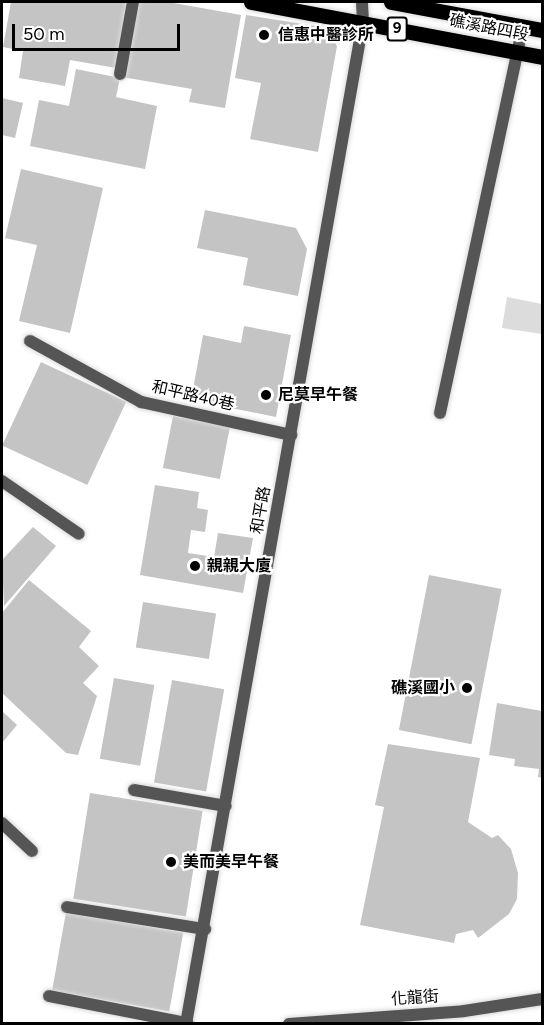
<!DOCTYPE html>
<html>
<head>
<meta charset="utf-8">
<style>
	body { margin:0 }
	#map { position:relative; width:544px; height:1025px; overflow:hidden; background:#fff; font-family:Figtree,"Noto Sans TC",sans-serif }
	div>[style] { position:absolute }
	.green>* { inset:0; background:#dcdcdc }
	.building>* { inset:0; background:#c4c4c4; transform-origin:0 0 }
	.roads { filter:drop-shadow(0 0 2px #dbdbdb) drop-shadow(0 0 2px #dbdbdb) }
	.service>* { height:12px; margin:-6px; padding:0 6px; transform-origin:6px; border-radius:6px; background:#555 }
	.minor>* { height:12px; margin:-6px; padding:0 6px; transform-origin:6px; border-radius:6px; background:#555 }
	.primary>* { height:15px; margin:-7.5px; padding:0 7.5px; transform-origin:7.5px; border-radius:7.5px; background:#000 }
	.dots>* { width:16px; height:16px; translate:-50% -50%; box-sizing:border-box; border:3px solid #fff; border-radius:50% }
	span { translate:-50% -50%; white-space:nowrap; text-align:center; line-height:1.15; -webkit-text-stroke:4.5px #fff; paint-order:stroke }
	.shield-label span { padding:2px 4px; background:#fff; border:2px solid; border-radius:4px; -webkit-text-stroke-width:0 }
	.shield-label { font-size:15px; color:#000; font-weight:700 }
	.street-label { font-size:16px; color:#000 }
	.poi-label { font-size:16px; color:#000; font-weight:700 }
	.left { translate:0 -50%; text-align:left }
	.right { translate:-100% -50%; text-align:right }
	.frame { position:absolute; inset:0; border:3px solid #000; pointer-events:none }
	.scale { position:absolute; left:12px; top:24px; width:168px; height:27px; box-sizing:border-box; border:3px solid #000; border-top:0; padding-left:8px; font-size:18px; line-height:21px; white-space:nowrap; color:#000; -webkit-text-stroke:4px #fff; paint-order:stroke }
</style>
</head>
<body>
<div id="map">
	<div class="green">
		<div style="clip-path:polygon(507px 297px,542px 304px,542px 334px,502px 328px)"></div>
	</div>
	<div class="building">
		<div style="clip-path:polygon(11px 2px,127px 2px,116px 68px,70px 60px,65px 86px,19px 78px,23px 51px,3px 47px)"></div>
		<div style="clip-path:polygon(135px 2px,168px 2px,241px 15px,225px 108px,189px 102px,192px 89px,122px 77px)"></div>
		<div style="clip-path:polygon(246px 15px,328px 28px,337px 46px,318px 152px,250px 139px,261px 83px,235px 78px)"></div>
		<div style="clip-path:polygon(76px 69px,120px 78px,116px 97px,157px 106px,145px 169px,30px 146px,39px 100px,69px 106px)"></div>
		<div style="clip-path:polygon(2px 98px,23px 103px,15px 138px,2px 135px)"></div>
		<div style="clip-path:polygon(21px 169px,103px 188px,70px 333px,19px 321px,37px 245px,5px 238px)"></div>
		<div style="clip-path:polygon(205px 210px,296px 228px,307px 249px,298px 296px,243px 285px,248px 258px,197px 248px)"></div>
		<div style="clip-path:polygon(244px 326px,291px 335px,276px 417px,191px 400px,203px 335px,241px 343px)"></div>
		<div style="left:41px;top:362px;width:94px;height:92px;rotate:25deg"></div>
		<div style="left:173px;top:416px;width:58px;height:53px;rotate:11deg"></div>
		<div style="clip-path:polygon(155px 485px,199px 492px,197px 508px,208px 510px,205px 532px,191px 530px,188px 553px,214px 557px,218px 533px,253px 538px,243px 593px,140px 575px)"></div>
		<div style="clip-path:polygon(33px 527px,56px 546px,4px 606px,2px 560px)"></div>
		<div style="left:429px;top:575px;width:74px;height:158px;rotate:11deg"></div>
		<div style="clip-path:polygon(29px 580px,91px 631px,79px 647px,99px 666px,83px 683px,97px 696px,78px 755px,66px 753px,2px 693px,2px 613px)"></div>
		<div style="left:143px;top:602px;width:74px;height:46px;rotate:9deg"></div>
		<div style="left:114px;top:678px;width:41px;height:82px;rotate:10deg"></div>
		<div style="left:172px;top:680px;width:53px;height:104px;rotate:10deg"></div>
		<div style="clip-path:polygon(497px 703px,542px 711px,542px 778px,538px 777px,539px 769px,514px 766px,515px 759px,489px 755px)"></div>
		<div style="clip-path:polygon(2px 711px,17px 725px,2px 743px)"></div>
		<div style="clip-path:polygon(388px 744px,480px 758px,468px 822px,492px 838px,498px 835px,511px 849px,518px 873px,517px 899px,509px 914px,478px 938px,473px 930px,456px 934px,454px 943px,360px 925px,384px 807px,375px 805px)"></div>
		<div style="left:90px;top:793px;width:114px;height:107px;rotate:9deg"></div>
		<div style="left:66px;top:912px;width:119px;height:80px;rotate:10deg"></div>
	</div>
	<div class="roads">
		<div class="service">
			<div style="left:440px;top:413px;width:396px;rotate:-77.9deg"></div>
			<div style="left:2px;top:481px;width:93px;rotate:34.5deg"></div>
			<div style="left:134px;top:790px;width:93px;rotate:9.9deg"></div>
			<div style="left:2px;top:823px;width:41px;rotate:43deg"></div>
			<div style="left:67px;top:907px;width:140px;rotate:9.1deg"></div>
			<div style="left:49px;top:996px;width:141px;rotate:11.1deg"></div>
		</div>
		<div class="minor">
			<div style="left:120px;top:74px;width:73px;rotate:-79.8deg"></div>
			<div style="left:30px;top:341px;width:127px;rotate:28.8deg"></div>
			<div style="left:141px;top:402px;width:154px;rotate:12.4deg"></div>
			<div style="left:186px;top:1024px;width:1018px;rotate:-79.98deg"></div>
			<div style="left:363px;top:22px;width:20px;rotate:-93deg"></div>
			<div style="left:289px;top:1024px;width:175px;rotate:-4.2deg"></div>
			<div style="left:464px;top:1011px;width:79px;rotate:-8.7deg"></div>
		</div>
		<div class="primary">
			<div style="left:251px;top:2px;width:296px;rotate:10.7deg"></div>
			<div style="left:391px;top:2px;width:154px;rotate:10.5deg"></div>
		</div>
	</div>
	<div class="dots">
		<div style="left:264px;top:35px;background:#000"></div>
		<div style="left:266px;top:395px;background:#000"></div>
		<div style="left:195px;top:566px;background:#000"></div>
		<div style="left:467px;top:688px;background:#000"></div>
		<div style="left:171px;top:862px;background:#000"></div>
	</div>
	<div class="shield-label">
		<span style="left:397px;top:29px">9</span>
	</div>
	<div class="street-label">
		<span style="left:489px;top:28px;rotate:11deg">礁溪路四段</span>
		<span style="left:193px;top:396px;rotate:13deg">和平路40巷</span>
		<span style="left:261px;top:510px;rotate:-80deg">和平路</span>
		<span style="left:415px;top:998px;rotate:-4deg">化龍街</span>
	</div>
	<div class="poi-label">
		<span class="left" style="left:278px;top:35px">信惠中醫診所</span>
		<span class="left" style="left:278px;top:395px">尼莫早午餐</span>
		<span class="left" style="left:207px;top:566px">親親大廈</span>
		<span class="right" style="left:455px;top:688px">礁溪國小</span>
		<span class="left" style="left:183px;top:862px">美而美早午餐</span>
	</div>
	<div class="frame"></div>
	<div class="scale">50 m</div>
</div>
</body>
</html>
